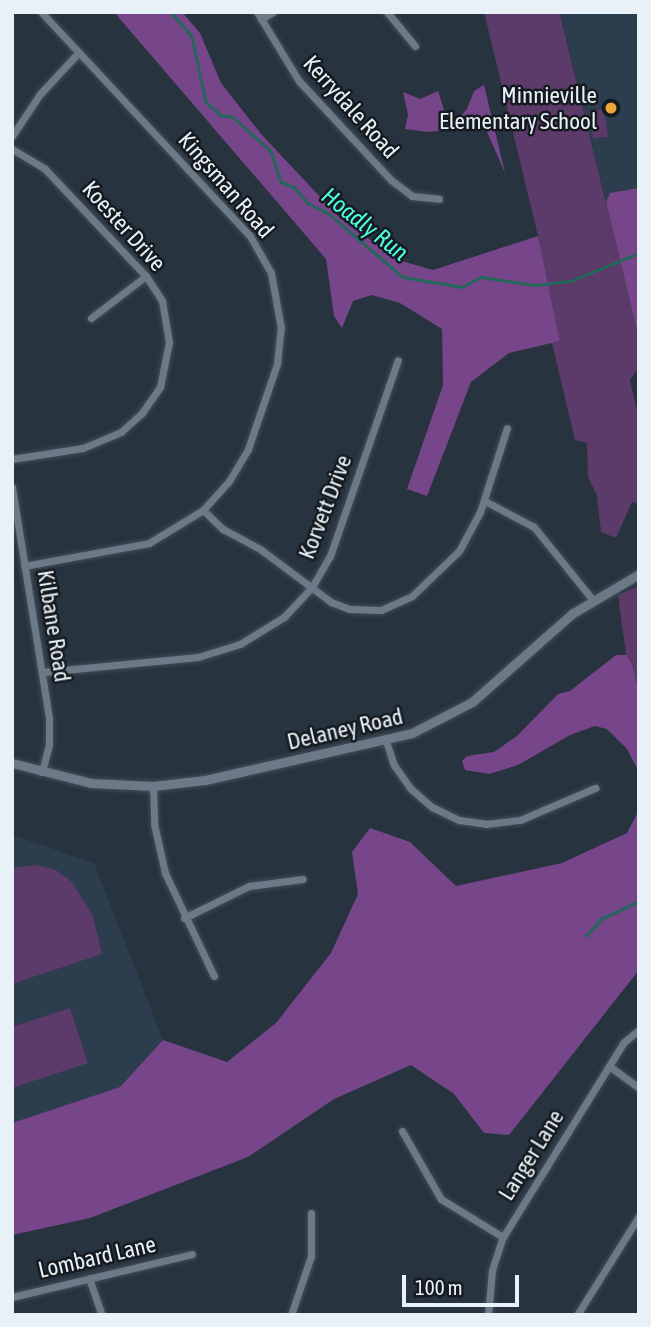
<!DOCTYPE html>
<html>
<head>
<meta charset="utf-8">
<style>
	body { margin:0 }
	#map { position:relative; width:651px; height:1327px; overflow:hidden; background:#27333f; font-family:"Asap Condensed",sans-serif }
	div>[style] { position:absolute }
	.built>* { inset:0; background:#2c3d4d }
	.green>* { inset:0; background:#5c3a69; transform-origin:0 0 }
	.forest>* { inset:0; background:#77468a }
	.stream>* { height:2.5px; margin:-1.25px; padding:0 1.25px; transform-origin:1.25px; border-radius:1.25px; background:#24675b }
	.roads { filter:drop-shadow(0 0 2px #434e58) drop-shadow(0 0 2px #434e58) }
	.minor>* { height:7px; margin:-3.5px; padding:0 3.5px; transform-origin:3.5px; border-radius:3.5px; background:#6c7a88 }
	.tertiary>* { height:9px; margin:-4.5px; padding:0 4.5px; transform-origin:4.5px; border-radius:4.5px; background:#6c7a88 }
	.dots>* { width:19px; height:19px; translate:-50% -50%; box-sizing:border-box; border:4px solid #141a1f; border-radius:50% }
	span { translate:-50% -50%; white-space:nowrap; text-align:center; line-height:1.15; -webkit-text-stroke:5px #141a1f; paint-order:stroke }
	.poi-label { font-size:23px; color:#e9f1f8 }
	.right { translate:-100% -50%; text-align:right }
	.street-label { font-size:23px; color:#e9f1f8 }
	.water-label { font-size:24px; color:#4dfedf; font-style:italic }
	.frame { position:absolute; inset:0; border:14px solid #e9f1f8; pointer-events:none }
	.scale { position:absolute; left:402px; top:1275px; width:117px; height:32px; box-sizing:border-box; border:4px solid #e9f1f8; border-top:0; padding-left:9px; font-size:21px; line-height:24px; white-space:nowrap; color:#e9f1f8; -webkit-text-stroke:5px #141a1f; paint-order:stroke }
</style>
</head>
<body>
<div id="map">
	<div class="built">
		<div style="clip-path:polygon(560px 12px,639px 12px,639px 339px,606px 202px)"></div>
		<div style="clip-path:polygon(12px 835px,94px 863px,163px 1040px,120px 1087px,12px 1123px)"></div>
	</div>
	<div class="green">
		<div style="clip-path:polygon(484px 12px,560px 14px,639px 339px,639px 367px,630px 380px,639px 419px,639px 504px,632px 502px,616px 538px,601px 532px,597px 495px,588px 477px,587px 443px,575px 440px,552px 343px,560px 341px,538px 236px)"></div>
		<div style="left:604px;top:109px;width:28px;height:15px;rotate:82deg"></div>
		<div style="clip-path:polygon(639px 586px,639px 694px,626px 655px,618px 595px)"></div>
		<div style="clip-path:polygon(36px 865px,56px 870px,72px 882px,93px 916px,102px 954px,12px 984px,12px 868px)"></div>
		<div style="clip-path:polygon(70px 1008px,88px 1063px,12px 1088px,12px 1027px)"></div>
	</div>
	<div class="forest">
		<div style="clip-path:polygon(114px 12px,182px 12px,200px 33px,221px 83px,261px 134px,339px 217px,398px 260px,433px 270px,538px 236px,560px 341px,509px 353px,471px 382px,427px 496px,407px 489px,443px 385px,442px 329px,400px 303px,372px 295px,353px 301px,342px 328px,334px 316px,326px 259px)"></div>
		<div style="clip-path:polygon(484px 85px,505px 173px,484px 125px,429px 132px,405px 129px,408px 115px,403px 92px,420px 99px,438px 91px,445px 113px,456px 121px,467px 109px,474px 91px)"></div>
		<div style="clip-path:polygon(639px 188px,639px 339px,606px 202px,610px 193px)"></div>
		<div style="clip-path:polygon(616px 655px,626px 655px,632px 664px,639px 694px,639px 772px,627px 749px,607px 729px,595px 726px,570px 735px,518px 765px,489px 774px,465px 770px,462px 761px,467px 756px,494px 752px,517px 736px,558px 694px,570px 691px)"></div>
		<div style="clip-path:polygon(639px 810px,639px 970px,509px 1135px,484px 1133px,454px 1094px,411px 1065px,334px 1099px,248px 1157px,90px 1218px,12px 1235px,12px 1123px,120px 1087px,163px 1040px,227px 1062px,276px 1023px,331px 953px,358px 894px,352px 852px,370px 828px,410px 842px,456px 886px,562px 863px,627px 833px)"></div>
	</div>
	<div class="stream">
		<div style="left:171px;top:12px;width:32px;rotate:49deg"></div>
		<div style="left:192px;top:36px;width:67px;rotate:78deg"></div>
		<div style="left:206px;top:102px;width:20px;rotate:41deg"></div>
		<div style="left:221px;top:115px;width:12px;rotate:9deg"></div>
		<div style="left:233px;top:117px;width:51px;rotate:41.8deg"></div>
		<div style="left:271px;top:151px;width:33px;rotate:72deg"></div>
		<div style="left:281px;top:182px;width:14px;rotate:21deg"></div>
		<div style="left:294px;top:187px;width:21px;rotate:49deg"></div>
		<div style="left:308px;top:203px;width:22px;rotate:27deg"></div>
		<div style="left:328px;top:213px;width:99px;rotate:40.5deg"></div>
		<div style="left:403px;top:277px;width:60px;rotate:9.6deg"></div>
		<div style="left:462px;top:287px;width:21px;rotate:-28deg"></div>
		<div style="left:481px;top:277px;width:56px;rotate:8.3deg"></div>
		<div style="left:536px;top:285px;width:35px;rotate:-7deg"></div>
		<div style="left:571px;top:281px;width:74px;rotate:-22.4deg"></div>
		<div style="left:586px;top:936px;width:23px;rotate:-49deg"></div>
		<div style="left:601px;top:919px;width:42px;rotate:-25.3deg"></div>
	</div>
	<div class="roads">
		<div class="minor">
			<div style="left:257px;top:12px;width:81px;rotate:58.7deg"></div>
			<div style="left:299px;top:81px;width:135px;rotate:47.1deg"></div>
			<div style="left:391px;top:180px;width:26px;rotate:37deg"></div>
			<div style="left:412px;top:196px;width:27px;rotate:6deg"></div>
			<div style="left:387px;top:12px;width:44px;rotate:50.5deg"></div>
			<div style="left:261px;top:19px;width:14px;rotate:-30deg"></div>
			<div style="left:12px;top:136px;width:50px;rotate:-56.3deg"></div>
			<div style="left:40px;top:94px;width:57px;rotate:-47.1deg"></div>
			<div style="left:12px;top:149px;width:39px;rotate:31deg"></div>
			<div style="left:45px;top:169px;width:147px;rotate:46.7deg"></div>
			<div style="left:146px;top:276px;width:30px;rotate:57deg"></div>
			<div style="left:162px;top:301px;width:42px;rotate:80.3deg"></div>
			<div style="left:169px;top:342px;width:46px;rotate:101.3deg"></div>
			<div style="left:160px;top:387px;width:32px;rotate:125deg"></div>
			<div style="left:142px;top:413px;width:28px;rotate:138deg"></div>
			<div style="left:121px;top:432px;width:41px;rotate:157.2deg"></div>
			<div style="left:83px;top:448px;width:72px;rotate:171.2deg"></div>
			<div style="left:91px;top:318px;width:69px;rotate:-37.4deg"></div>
			<div style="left:12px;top:487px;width:234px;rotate:80.9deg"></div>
			<div style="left:49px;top:718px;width:27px;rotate:90deg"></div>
			<div style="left:49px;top:745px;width:28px;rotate:105deg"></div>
			<div style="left:485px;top:501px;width:55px;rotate:28deg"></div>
			<div style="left:534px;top:527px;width:92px;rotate:51.1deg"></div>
			<div style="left:203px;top:510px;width:28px;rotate:44deg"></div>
			<div style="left:223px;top:529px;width:42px;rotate:28.4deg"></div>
			<div style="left:260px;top:549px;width:89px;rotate:36.7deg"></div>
			<div style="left:331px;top:602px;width:19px;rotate:21deg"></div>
			<div style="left:349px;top:609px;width:32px;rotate:2deg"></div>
			<div style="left:381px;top:610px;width:34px;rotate:-24deg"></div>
			<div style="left:412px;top:596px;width:65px;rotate:-43.8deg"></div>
			<div style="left:459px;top:551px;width:44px;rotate:-61.7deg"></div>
			<div style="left:480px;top:512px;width:88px;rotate:-72.2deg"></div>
			<div style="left:24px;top:566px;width:127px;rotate:-10.4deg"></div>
			<div style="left:149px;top:543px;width:63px;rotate:-31.4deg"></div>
			<div style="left:203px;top:510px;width:39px;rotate:-48deg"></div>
			<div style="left:229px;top:481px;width:37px;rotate:-59deg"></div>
			<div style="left:248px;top:449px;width:90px;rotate:-71.2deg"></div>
			<div style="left:277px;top:364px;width:36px;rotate:-84deg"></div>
			<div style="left:281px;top:328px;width:56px;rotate:-100.3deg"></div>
			<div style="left:271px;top:273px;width:43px;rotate:-119.6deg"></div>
			<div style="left:250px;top:236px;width:306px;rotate:-133deg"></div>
			<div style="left:43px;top:672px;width:156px;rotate:-5.5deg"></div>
			<div style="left:198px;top:657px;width:44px;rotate:-17.2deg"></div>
			<div style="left:240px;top:644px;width:52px;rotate:-31.5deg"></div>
			<div style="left:284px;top:617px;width:41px;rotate:-47deg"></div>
			<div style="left:312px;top:587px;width:36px;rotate:-60deg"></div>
			<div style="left:330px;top:556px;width:207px;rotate:-70.9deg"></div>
			<div style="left:386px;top:741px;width:25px;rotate:72deg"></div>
			<div style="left:394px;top:765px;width:28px;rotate:55deg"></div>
			<div style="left:410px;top:788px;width:29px;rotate:41deg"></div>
			<div style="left:432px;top:807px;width:30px;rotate:26deg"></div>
			<div style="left:459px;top:820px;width:27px;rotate:8deg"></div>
			<div style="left:486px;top:824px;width:34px;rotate:-7deg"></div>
			<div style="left:520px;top:820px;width:82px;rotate:-23.1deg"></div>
			<div style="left:153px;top:786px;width:38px;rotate:88deg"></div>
			<div style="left:154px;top:824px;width:50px;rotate:77.3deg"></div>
			<div style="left:165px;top:873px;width:114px;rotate:64.6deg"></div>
			<div style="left:184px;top:918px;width:72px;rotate:-26.2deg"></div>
			<div style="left:249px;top:886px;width:54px;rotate:-7.4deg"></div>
			<div style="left:609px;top:1066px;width:37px;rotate:36deg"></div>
			<div style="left:402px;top:1131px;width:78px;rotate:60.2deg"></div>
			<div style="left:441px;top:1199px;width:73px;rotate:31.5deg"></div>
			<div style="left:89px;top:1278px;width:39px;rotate:71deg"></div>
			<div style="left:12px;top:1297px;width:185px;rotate:-13.4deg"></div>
			<div style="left:291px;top:1315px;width:62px;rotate:-71.3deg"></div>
			<div style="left:311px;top:1256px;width:43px;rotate:-90deg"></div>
			<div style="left:488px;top:1315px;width:45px;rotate:-84.9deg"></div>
			<div style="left:492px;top:1270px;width:35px;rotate:-72deg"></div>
			<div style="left:503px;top:1237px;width:229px;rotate:-58.2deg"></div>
			<div style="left:624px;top:1042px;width:19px;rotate:-39deg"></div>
			<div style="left:577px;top:1315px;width:117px;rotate:-57.9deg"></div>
		</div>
		<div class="tertiary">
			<div style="left:12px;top:763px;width:81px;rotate:14.2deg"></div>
			<div style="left:91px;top:783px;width:62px;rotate:2.8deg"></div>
			<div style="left:153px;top:786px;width:52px;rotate:-6.6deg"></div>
			<div style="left:205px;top:780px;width:212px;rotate:-12.8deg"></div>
			<div style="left:412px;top:733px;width:68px;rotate:-27.3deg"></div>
			<div style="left:472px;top:702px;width:135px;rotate:-41.4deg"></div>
			<div style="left:573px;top:613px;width:77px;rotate:-30.6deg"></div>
		</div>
	</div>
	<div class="dots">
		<div style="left:611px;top:108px;background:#eca93a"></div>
	</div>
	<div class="poi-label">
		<span class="right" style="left:597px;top:108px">Minnieville<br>Elementary School</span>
	</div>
	<div class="street-label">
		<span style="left:351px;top:107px;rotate:48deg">Kerrydale Road</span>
		<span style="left:226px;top:185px;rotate:49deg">Kingsman Road</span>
		<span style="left:124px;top:226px;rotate:48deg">Koester Drive</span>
		<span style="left:325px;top:507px;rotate:-69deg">Korvett Drive</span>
		<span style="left:54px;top:626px;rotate:81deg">Kilbane Road</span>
		<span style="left:345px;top:729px;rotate:-13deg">Delaney Road</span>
		<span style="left:531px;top:1155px;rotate:-58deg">Langer Lane</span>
		<span style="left:97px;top:1257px;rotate:-13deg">Lombard Lane</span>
	</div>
	<div class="water-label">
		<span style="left:365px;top:224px;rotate:38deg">Hoadly Run</span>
	</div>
	<div class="frame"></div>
	<div class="scale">100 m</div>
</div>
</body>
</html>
